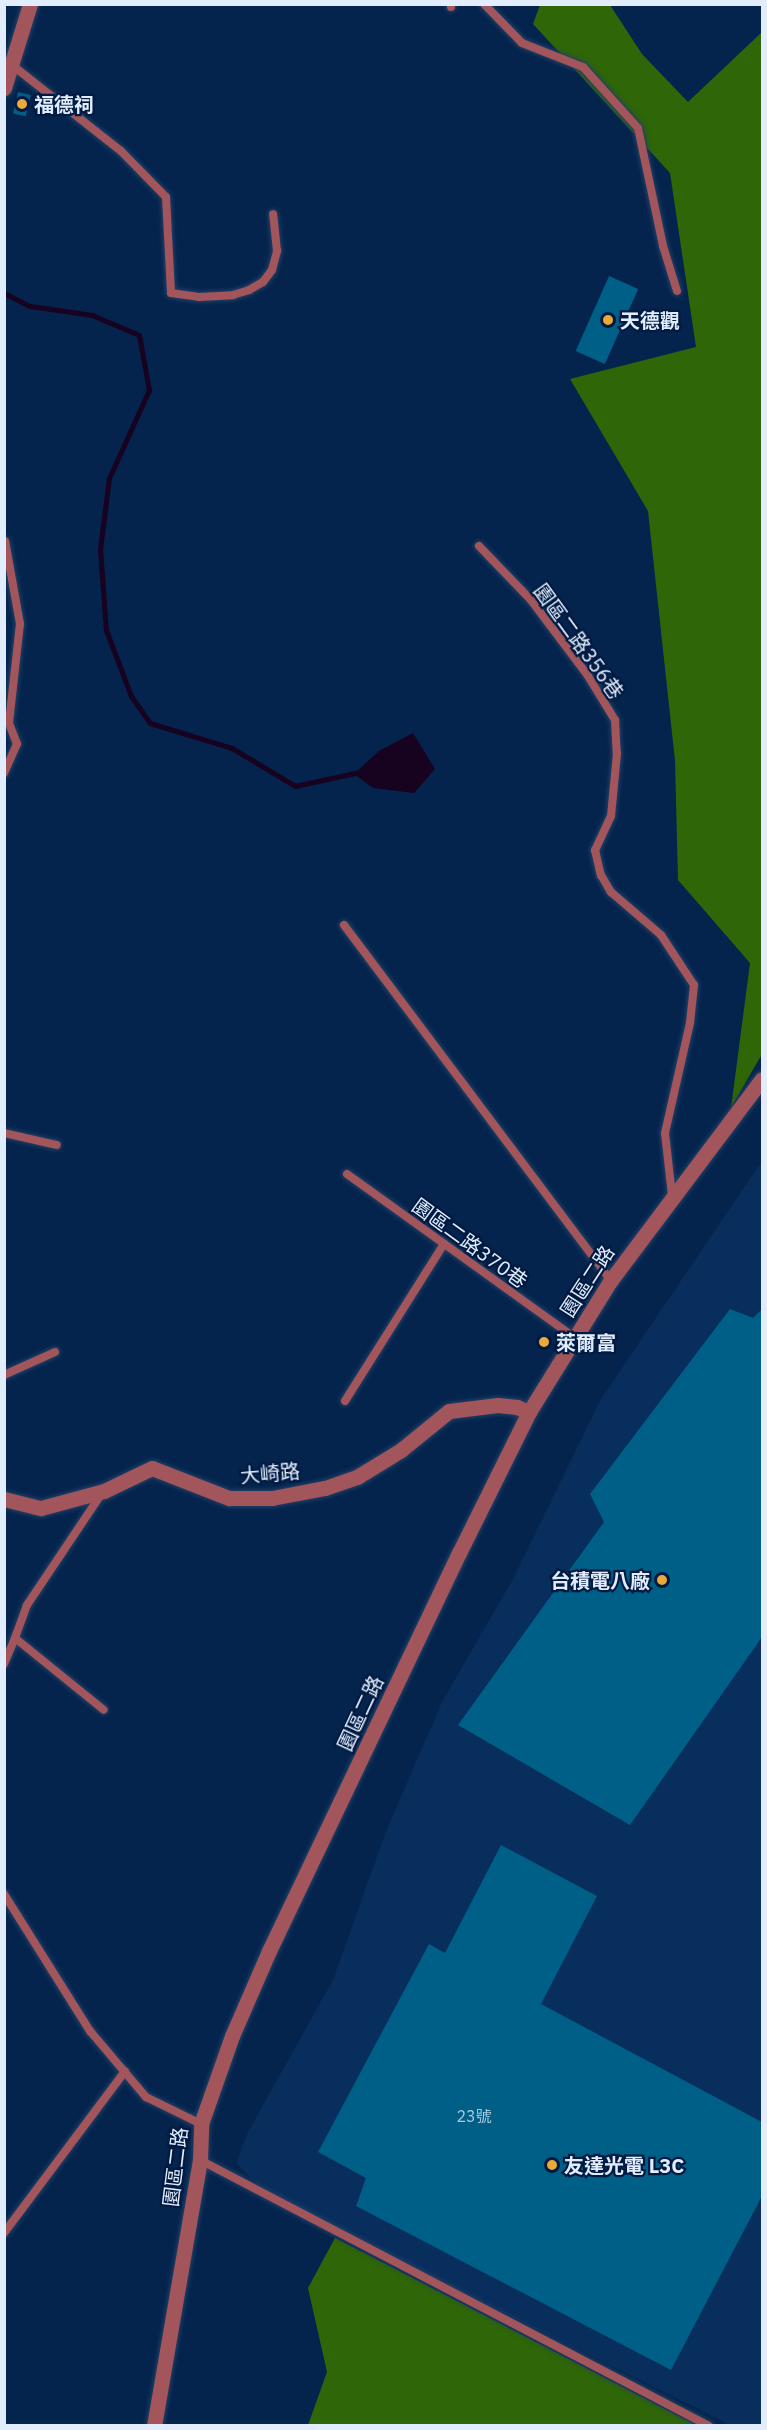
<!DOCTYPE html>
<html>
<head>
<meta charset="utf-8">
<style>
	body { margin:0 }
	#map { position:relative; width:767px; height:2430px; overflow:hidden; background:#04244d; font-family:"IBM Plex Sans","Noto Sans TC",sans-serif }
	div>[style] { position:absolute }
	.built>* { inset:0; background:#082e5d }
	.forest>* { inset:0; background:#2f6607 }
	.water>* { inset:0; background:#17021f }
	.stream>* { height:5px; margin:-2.5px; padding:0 2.5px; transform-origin:2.5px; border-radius:2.5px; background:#17021f }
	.building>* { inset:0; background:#005f87; transform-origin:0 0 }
	.roads { filter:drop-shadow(0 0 2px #234066) drop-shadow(0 0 2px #234066) }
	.service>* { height:8px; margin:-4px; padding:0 4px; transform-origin:4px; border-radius:4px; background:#a2555a }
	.minor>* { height:15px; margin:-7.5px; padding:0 7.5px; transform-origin:7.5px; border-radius:7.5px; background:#a2555a }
	.tertiary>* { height:15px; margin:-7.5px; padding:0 7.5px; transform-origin:7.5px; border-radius:7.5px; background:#a2555a }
	.dots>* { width:16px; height:16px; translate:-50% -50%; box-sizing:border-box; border:3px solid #001a42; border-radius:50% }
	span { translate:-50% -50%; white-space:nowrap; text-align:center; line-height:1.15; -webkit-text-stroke:4.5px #001a42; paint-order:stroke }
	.number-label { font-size:16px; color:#a9cae0 }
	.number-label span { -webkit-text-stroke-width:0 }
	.poi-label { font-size:20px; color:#e1edfd; font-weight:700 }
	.left { translate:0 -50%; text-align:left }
	.right { translate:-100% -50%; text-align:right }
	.street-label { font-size:20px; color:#e1edfd }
	.frame { position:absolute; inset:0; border:6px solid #e1edfd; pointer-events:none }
</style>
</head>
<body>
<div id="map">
	<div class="built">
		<div style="clip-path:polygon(762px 1161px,762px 2425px,730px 2425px,358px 2240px,259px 2186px,236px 2163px,248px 2132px,333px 1980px,385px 1834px,442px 1702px,513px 1579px,601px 1399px)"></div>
	</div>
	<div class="forest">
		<div style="clip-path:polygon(540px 5px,610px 5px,642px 54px,688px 102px,762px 32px,762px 1054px,731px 1108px,750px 963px,678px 880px,675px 761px,648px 511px,570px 379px,696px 347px,670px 173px,533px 24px)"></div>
		<div style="clip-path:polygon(335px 2238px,378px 2260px,696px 2425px,308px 2425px,327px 2372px,308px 2288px)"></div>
	</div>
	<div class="water">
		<div style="clip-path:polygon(413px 733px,435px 769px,414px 793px,373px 788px,354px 774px,379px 751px)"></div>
	</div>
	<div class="stream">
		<div style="left:4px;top:293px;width:29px;rotate:27deg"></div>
		<div style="left:30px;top:306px;width:63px;rotate:8.3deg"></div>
		<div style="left:92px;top:315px;width:51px;rotate:23.1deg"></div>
		<div style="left:139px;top:335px;width:56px;rotate:79.7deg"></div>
		<div style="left:149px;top:390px;width:97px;rotate:114.4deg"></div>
		<div style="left:109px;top:478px;width:72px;rotate:97.2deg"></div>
		<div style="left:100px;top:549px;width:81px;rotate:85.8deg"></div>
		<div style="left:106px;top:630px;width:71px;rotate:69.3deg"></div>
		<div style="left:131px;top:696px;width:33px;rotate:55deg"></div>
		<div style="left:150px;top:723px;width:86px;rotate:17deg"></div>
		<div style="left:232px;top:748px;width:74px;rotate:31.1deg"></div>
		<div style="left:295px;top:786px;width:66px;rotate:-12.3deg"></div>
	</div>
	<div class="building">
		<div style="left:18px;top:92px;width:13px;height:22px;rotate:13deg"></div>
		<div style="left:609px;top:276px;width:32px;height:82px;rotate:24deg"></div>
		<div style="clip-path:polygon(730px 1309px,753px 1318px,762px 1309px,762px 1637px,630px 1825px,458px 1725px,604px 1522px,590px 1494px)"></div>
		<div style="clip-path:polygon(501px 1845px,597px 1896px,541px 2004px,762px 2122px,762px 2196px,671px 2370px,356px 2206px,366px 2178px,318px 2152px,429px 1944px,445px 1953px)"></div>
	</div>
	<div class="roads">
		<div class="service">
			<div style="left:451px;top:4px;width:3px;rotate:90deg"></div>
			<div style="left:484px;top:4px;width:54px;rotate:45.7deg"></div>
			<div style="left:522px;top:43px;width:66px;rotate:21.5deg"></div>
			<div style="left:583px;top:67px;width:82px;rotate:48deg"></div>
			<div style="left:638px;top:128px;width:121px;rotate:78deg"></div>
			<div style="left:663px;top:246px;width:47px;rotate:72.7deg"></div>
			<div style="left:12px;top:65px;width:139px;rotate:38.3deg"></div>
			<div style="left:121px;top:151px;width:64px;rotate:45.6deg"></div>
			<div style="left:166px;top:197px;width:96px;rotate:87deg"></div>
			<div style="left:171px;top:293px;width:28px;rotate:8deg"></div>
			<div style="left:199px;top:297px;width:34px;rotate:-3deg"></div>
			<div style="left:233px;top:295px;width:17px;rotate:-17deg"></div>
			<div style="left:249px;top:290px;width:16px;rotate:-30deg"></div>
			<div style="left:263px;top:282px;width:15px;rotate:-53deg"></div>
			<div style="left:272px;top:270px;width:20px;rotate:-75deg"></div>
			<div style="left:277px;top:251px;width:37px;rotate:-96deg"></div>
			<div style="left:479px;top:546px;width:75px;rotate:46.1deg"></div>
			<div style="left:531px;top:600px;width:95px;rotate:53.1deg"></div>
			<div style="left:588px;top:676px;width:52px;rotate:58.5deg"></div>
			<div style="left:615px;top:720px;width:33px;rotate:87deg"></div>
			<div style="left:617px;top:753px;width:63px;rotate:95.4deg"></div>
			<div style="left:611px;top:816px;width:38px;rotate:115deg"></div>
			<div style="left:595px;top:850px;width:26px;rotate:77deg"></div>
			<div style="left:601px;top:875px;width:20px;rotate:60deg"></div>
			<div style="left:611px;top:892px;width:66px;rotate:40.7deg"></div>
			<div style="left:661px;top:935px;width:60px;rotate:56.6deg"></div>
			<div style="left:694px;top:985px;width:38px;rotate:96deg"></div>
			<div style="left:690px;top:1023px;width:113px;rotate:102.8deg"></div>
			<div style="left:665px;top:1133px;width:62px;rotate:83.6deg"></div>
			<div style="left:4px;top:773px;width:32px;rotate:-66deg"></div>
			<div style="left:17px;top:744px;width:22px;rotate:-111deg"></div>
			<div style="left:9px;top:723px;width:100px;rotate:-83.7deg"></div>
			<div style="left:20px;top:624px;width:84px;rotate:-100.2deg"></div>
			<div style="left:344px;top:925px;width:444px;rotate:53.1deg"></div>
			<div style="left:4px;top:1133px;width:54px;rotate:12.8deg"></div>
			<div style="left:347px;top:1174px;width:281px;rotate:35.7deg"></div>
			<div style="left:4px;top:1375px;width:56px;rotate:-24.3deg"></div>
			<div style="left:345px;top:1401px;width:186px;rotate:-57.8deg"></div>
			<div style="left:102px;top:1493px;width:135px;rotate:123.8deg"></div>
			<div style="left:27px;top:1605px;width:35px;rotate:110deg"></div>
			<div style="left:15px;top:1638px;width:114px;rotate:39deg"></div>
			<div style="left:4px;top:1664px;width:28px;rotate:-67deg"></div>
			<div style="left:4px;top:1894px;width:162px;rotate:57.9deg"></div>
			<div style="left:90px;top:2031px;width:87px;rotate:49.7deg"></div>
			<div style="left:146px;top:2097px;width:61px;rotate:26.1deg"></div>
			<div style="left:200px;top:2160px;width:574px;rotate:27.59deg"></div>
			<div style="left:4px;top:2233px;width:202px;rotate:-53.2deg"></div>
		</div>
		<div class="minor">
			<div style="left:4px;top:88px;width:88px;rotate:-72.8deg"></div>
			<div style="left:4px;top:1499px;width:38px;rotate:14deg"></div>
			<div style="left:41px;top:1508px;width:65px;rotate:-15.1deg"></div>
			<div style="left:104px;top:1491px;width:53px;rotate:-25.6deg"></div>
			<div style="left:152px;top:1468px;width:83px;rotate:21.3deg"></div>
			<div style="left:229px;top:1498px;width:43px"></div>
			<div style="left:272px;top:1498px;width:54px;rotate:-10.7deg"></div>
			<div style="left:325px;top:1488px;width:34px;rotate:-19deg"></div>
			<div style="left:357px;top:1477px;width:52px;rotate:-31.5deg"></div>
			<div style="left:401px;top:1450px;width:62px;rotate:-39.1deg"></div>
			<div style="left:449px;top:1411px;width:49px;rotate:-7deg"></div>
			<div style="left:498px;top:1405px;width:19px;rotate:6deg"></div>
			<div style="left:517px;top:1407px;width:13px;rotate:23deg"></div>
		</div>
		<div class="tertiary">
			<div style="left:154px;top:2426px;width:270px;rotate:-80.2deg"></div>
			<div style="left:200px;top:2160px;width:36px;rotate:-88deg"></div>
			<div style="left:201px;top:2124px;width:93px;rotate:-70.6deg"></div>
			<div style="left:232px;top:2036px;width:93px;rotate:-66.5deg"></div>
			<div style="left:269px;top:1951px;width:441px;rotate:-64.5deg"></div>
			<div style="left:459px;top:1553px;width:157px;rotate:-63.6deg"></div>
			<div style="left:529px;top:1412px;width:155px;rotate:-58.2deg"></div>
			<div style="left:611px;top:1280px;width:251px;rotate:-53.1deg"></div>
		</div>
	</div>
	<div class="dots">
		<div style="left:22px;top:104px;background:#eba939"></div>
		<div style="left:608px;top:320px;background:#eba939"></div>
		<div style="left:544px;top:1342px;background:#eba939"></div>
		<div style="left:662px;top:1580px;background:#eba939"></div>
		<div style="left:552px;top:2165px;background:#eba939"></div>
	</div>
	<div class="number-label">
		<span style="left:474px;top:2116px">23號</span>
	</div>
	<div class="poi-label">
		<span class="left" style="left:34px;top:104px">福德祠</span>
		<span class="left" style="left:620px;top:320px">天德觀</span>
		<span class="left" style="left:556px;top:1342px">萊爾富</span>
		<span class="right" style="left:650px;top:1580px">台積電八廠</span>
		<span class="left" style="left:564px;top:2165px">友達光電 L3C</span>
	</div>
	<div class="street-label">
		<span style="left:579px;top:641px;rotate:54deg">園區二路356巷</span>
		<span style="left:470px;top:1243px;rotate:36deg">園區二路370巷</span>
		<span style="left:587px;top:1281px;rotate:-57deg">園區二路</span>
		<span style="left:270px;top:1473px;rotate:-5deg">大崎路</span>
		<span style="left:360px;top:1713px;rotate:-65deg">園區二路</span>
		<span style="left:175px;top:2167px;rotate:-83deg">園區二路</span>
	</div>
	<div class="frame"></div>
</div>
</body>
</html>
